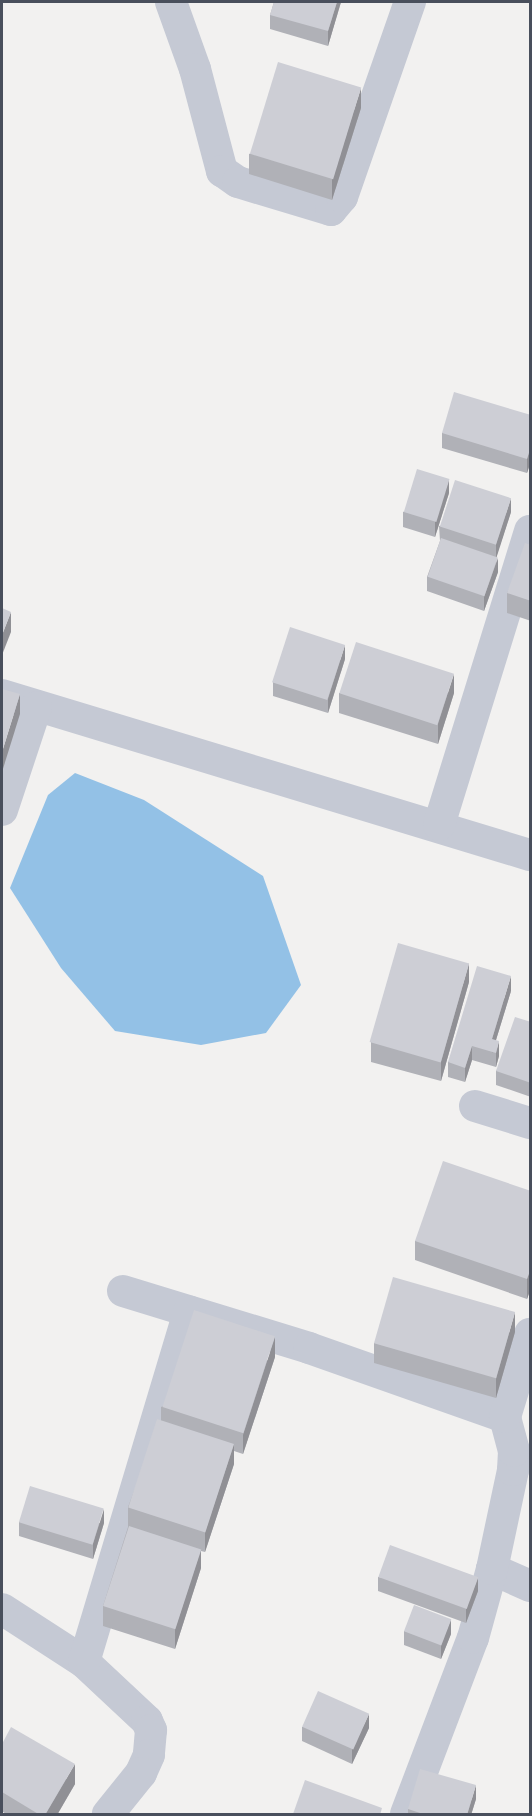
<!DOCTYPE html>
<html>
<head>
<meta charset="utf-8">
<style>
	body { margin:0 }
	#map { position:relative; width:532px; height:1816px; overflow:hidden; background:#f2f1f0; font-family:Signika,sans-serif }
	div>[style] { position:absolute }
	.water>* { inset:0; background:#93c1e6 }
	.street>* { height:32px; margin:-16px; padding:0 16px; transform-origin:16px; border-radius:16px; background:#c5c9d4 }
	.wall>* { inset:0; background:#b0b1b7 }
	.shaded-wall>* { inset:0; background:#909095 }
	.building>* { inset:0; background:#cdced5; transform-origin:0 0 }
	span { translate:-50% -50%; white-space:nowrap; text-align:center; line-height:1.15; -webkit-text-stroke:4.5px #fff; paint-order:stroke }
	.frame { position:absolute; inset:0; border:3px solid #494f5c; pointer-events:none }
</style>
</head>
<body>
<div id="map">
	<div class="water">
		<div style="clip-path:polygon(75px 773px,144px 800px,263px 876px,301px 985px,266px 1033px,201px 1045px,115px 1031px,61px 968px,10px 888px,48px 795px)"></div>
	</div>
	<div class="street">
		<div style="left:171px;top:2px;width:71px;rotate:70.3deg"></div>
		<div style="left:195px;top:69px;width:106px;rotate:75.2deg"></div>
		<div style="left:222px;top:171px;width:19px;rotate:35deg"></div>
		<div style="left:238px;top:182px;width:97px;rotate:16.8deg"></div>
		<div style="left:331px;top:210px;width:17px;rotate:-50deg"></div>
		<div style="left:342px;top:197px;width:207px;rotate:-70.8deg"></div>
		<div style="left:2px;top:695px;width:552px;rotate:16.86deg"></div>
		<div style="left:2px;top:810px;width:108px;rotate:-71.7deg"></div>
		<div style="left:439px;top:825px;width:308px;rotate:-72.8deg"></div>
		<div style="left:475px;top:1106px;width:58px;rotate:17.2deg"></div>
		<div style="left:123px;top:1291px;width:195px;rotate:17deg"></div>
		<div style="left:309px;top:1348px;width:208px;rotate:19.4deg"></div>
		<div style="left:492px;top:1569px;width:42px;rotate:24.1deg"></div>
		<div style="left:2px;top:1609px;width:98px;rotate:32.9deg"></div>
		<div style="left:84px;top:1662px;width:86px;rotate:43.1deg"></div>
		<div style="left:147px;top:1721px;width:10px;rotate:66deg"></div>
		<div style="left:151px;top:1730px;width:25px;rotate:95deg"></div>
		<div style="left:149px;top:1755px;width:20px;rotate:114deg"></div>
		<div style="left:141px;top:1773px;width:53px;rotate:128.8deg"></div>
		<div style="left:84px;top:1662px;width:366px;rotate:-73.3deg"></div>
		<div style="left:406px;top:1814px;width:188px;rotate:-69.2deg"></div>
		<div style="left:473px;top:1638px;width:72px;rotate:-74.6deg"></div>
		<div style="left:492px;top:1569px;width:101px;rotate:-78deg"></div>
		<div style="left:513px;top:1470px;width:19px;rotate:-87deg"></div>
		<div style="left:514px;top:1451px;width:35px;rotate:-105deg"></div>
		<div style="left:505px;top:1417px;width:87px;rotate:-73.2deg"></div>
	</div>
	<div class="wall">
		<div style="clip-path:polygon(274px 2px,341px 2px,328px 46px,270px 29px,270px 15px)"></div>
		<div style="clip-path:polygon(361px 108px,332px 200px,249px 174px,249px 154px)"></div>
		<div style="clip-path:polygon(531px 415px,531px 461px,527px 473px,442px 448px,442px 433px)"></div>
		<div style="clip-path:polygon(449px 493px,435px 537px,403px 527px,403px 512px)"></div>
		<div style="clip-path:polygon(511px 512px,496px 557px,498px 572px,484px 611px,427px 591px,427px 577px,440px 541px,439px 526px)"></div>
		<div style="clip-path:polygon(531px 545px,531px 621px,507px 613px,507px 593px)"></div>
		<div style="clip-path:polygon(345px 659px,328px 713px,273px 696px,273px 682px)"></div>
		<div style="clip-path:polygon(339px 693px,454px 693px,438px 744px,339px 713px)"></div>
		<div style="clip-path:polygon(469px 982px,441px 1081px,371px 1062px,371px 1042px)"></div>
		<div style="clip-path:polygon(511px 991px,496px 1040px,499px 1056px,496px 1067px,472px 1060px,465px 1082px,448px 1077px,448px 1062px)"></div>
		<div style="clip-path:polygon(531px 1022px,531px 1097px,496px 1085px,496px 1071px)"></div>
		<div style="clip-path:polygon(531px 1191px,531px 1288px,527px 1299px,415px 1260px,415px 1241px)"></div>
		<div style="clip-path:polygon(515px 1332px,496px 1398px,374px 1363px,374px 1343px)"></div>
		<div style="clip-path:polygon(275px 1357px,243px 1454px,234px 1451px,234px 1464px,205px 1552px,201px 1551px,201px 1568px,175px 1649px,103px 1626px,103px 1606px,128px 1527px,128px 1507px,161px 1420px,161px 1407px)"></div>
		<div style="clip-path:polygon(19px 1522px,104px 1523px,93px 1559px,19px 1536px)"></div>
		<div style="clip-path:polygon(378px 1577px,478px 1591px,466px 1623px,378px 1591px)"></div>
		<div style="clip-path:polygon(404px 1631px,451px 1634px,441px 1659px,404px 1645px)"></div>
		<div style="clip-path:polygon(302px 1727px,369px 1728px,352px 1764px,302px 1741px)"></div>
		<div style="clip-path:polygon(2px 1744px,75px 1784px,57px 1815px,7px 1815px,2px 1811px)"></div>
		<div style="clip-path:polygon(476px 1799px,471px 1815px,408px 1815px,408px 1809px)"></div>
	</div>
	<div class="shaded-wall">
		<div style="clip-path:polygon(337px 2px,341px 2px,328px 46px,328px 31px)"></div>
		<div style="clip-path:polygon(361px 88px,361px 108px,332px 200px,332px 180px)"></div>
		<div style="clip-path:polygon(531px 446px,531px 461px,527px 473px,527px 459px)"></div>
		<div style="clip-path:polygon(449px 479px,449px 493px,435px 537px,435px 522px)"></div>
		<div style="clip-path:polygon(511px 498px,511px 512px,496px 559px,496px 544px)"></div>
		<div style="clip-path:polygon(498px 558px,498px 572px,484px 611px,484px 597px)"></div>
		<div style="clip-path:polygon(11px 612px,11px 632px,2px 655px,2px 635px)"></div>
		<div style="clip-path:polygon(345px 645px,345px 659px,328px 713px,328px 699px)"></div>
		<div style="clip-path:polygon(454px 674px,454px 693px,438px 744px,438px 724px)"></div>
		<div style="clip-path:polygon(20px 694px,20px 714px,2px 772px,2px 752px)"></div>
		<div style="clip-path:polygon(469px 963px,469px 982px,441px 1081px,441px 1062px)"></div>
		<div style="clip-path:polygon(511px 976px,511px 991px,492px 1053px,492px 1039px)"></div>
		<div style="clip-path:polygon(499px 1041px,499px 1056px,496px 1067px,496px 1053px)"></div>
		<div style="clip-path:polygon(472px 1046px,472px 1060px,465px 1082px,465px 1068px)"></div>
		<div style="clip-path:polygon(531px 1268px,531px 1288px,527px 1299px,527px 1279px)"></div>
		<div style="clip-path:polygon(515px 1312px,515px 1332px,496px 1398px,496px 1379px)"></div>
		<div style="clip-path:polygon(275px 1337px,275px 1357px,243px 1454px,243px 1435px)"></div>
		<div style="clip-path:polygon(234px 1444px,234px 1464px,205px 1552px,205px 1532px)"></div>
		<div style="clip-path:polygon(104px 1509px,104px 1523px,93px 1559px,93px 1544px)"></div>
		<div style="clip-path:polygon(201px 1549px,201px 1568px,175px 1649px,175px 1629px)"></div>
		<div style="clip-path:polygon(478px 1577px,478px 1591px,466px 1623px,466px 1609px)"></div>
		<div style="clip-path:polygon(451px 1619px,451px 1634px,441px 1659px,441px 1644px)"></div>
		<div style="clip-path:polygon(369px 1714px,369px 1728px,352px 1764px,352px 1750px)"></div>
		<div style="clip-path:polygon(75px 1764px,75px 1784px,57px 1815px,45px 1815px)"></div>
		<div style="clip-path:polygon(476px 1785px,476px 1799px,471px 1815px,467px 1815px)"></div>
	</div>
	<div class="building">
		<div style="clip-path:polygon(274px 2px,337px 2px,328px 31px,270px 15px)"></div>
		<div style="left:278px;top:62px;width:87px;height:96px;rotate:17deg"></div>
		<div style="clip-path:polygon(454px 392px,531px 415px,531px 446px,527px 459px,442px 433px)"></div>
		<div style="left:417px;top:469px;width:34px;height:45px;rotate:17deg"></div>
		<div style="left:455px;top:480px;width:59px;height:49px;rotate:18deg"></div>
		<div style="left:441px;top:538px;width:60px;height:41px;rotate:19deg"></div>
		<div style="clip-path:polygon(525px 543px,531px 545px,531px 601px,507px 593px)"></div>
		<div style="clip-path:polygon(2px 608px,11px 612px,2px 635px)"></div>
		<div style="left:290px;top:627px;width:58px;height:58px;rotate:18deg"></div>
		<div style="left:356px;top:642px;width:103px;height:54px;rotate:18deg"></div>
		<div style="clip-path:polygon(2px 689px,20px 694px,2px 752px)"></div>
		<div style="left:398px;top:943px;width:74px;height:103px;rotate:16deg"></div>
		<div style="clip-path:polygon(477px 966px,511px 976px,492px 1039px,499px 1041px,496px 1053px,472px 1046px,465px 1068px,448px 1062px)"></div>
		<div style="clip-path:polygon(515px 1017px,531px 1022px,531px 1083px,496px 1071px)"></div>
		<div style="clip-path:polygon(443px 1161px,531px 1191px,531px 1268px,527px 1279px,415px 1241px)"></div>
		<div style="left:393px;top:1277px;width:127px;height:69px;rotate:16deg"></div>
		<div style="left:194px;top:1310px;width:85px;height:102px;rotate:18deg"></div>
		<div style="left:157px;top:1419px;width:81px;height:93px;rotate:18deg"></div>
		<div style="left:30px;top:1486px;width:77px;height:38px;rotate:17deg"></div>
		<div style="left:129px;top:1526px;width:76px;height:84px;rotate:18deg"></div>
		<div style="left:390px;top:1545px;width:94px;height:34px;rotate:20deg"></div>
		<div style="left:414px;top:1605px;width:40px;height:28px;rotate:21deg"></div>
		<div style="left:318px;top:1691px;width:56px;height:39px;rotate:24deg"></div>
		<div style="clip-path:polygon(11px 1727px,75px 1764px,45px 1815px,40px 1815px,2px 1792px,2px 1744px)"></div>
		<div style="clip-path:polygon(420px 1769px,476px 1785px,467px 1815px,426px 1815px,408px 1809px)"></div>
		<div style="clip-path:polygon(305px 1780px,382px 1808px,380px 1815px,293px 1814px)"></div>
	</div>
	<div class="frame"></div>
</div>
</body>
</html>
